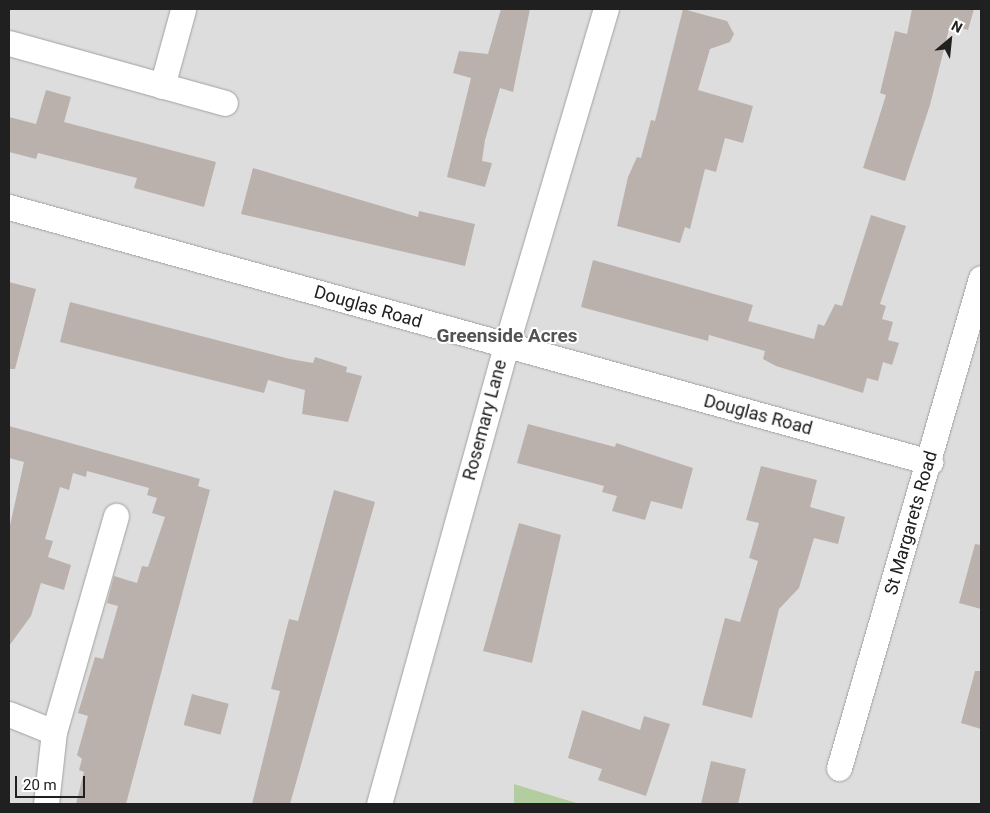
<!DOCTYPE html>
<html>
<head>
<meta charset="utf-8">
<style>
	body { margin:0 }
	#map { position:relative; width:990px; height:813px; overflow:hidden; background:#f0ece8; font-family:Roboto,sans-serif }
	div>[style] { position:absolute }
	.residential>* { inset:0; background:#deddde }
	.forest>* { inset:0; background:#b2cd9f }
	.building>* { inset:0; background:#bab1ad; transform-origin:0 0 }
	.roads { filter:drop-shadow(0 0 1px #a1a1a1) drop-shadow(0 0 1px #a1a1a1) }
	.minor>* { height:25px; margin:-12.5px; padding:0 12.5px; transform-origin:12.5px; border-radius:12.5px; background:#fff }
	span { translate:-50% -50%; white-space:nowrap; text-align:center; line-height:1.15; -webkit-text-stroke:4px #fff; paint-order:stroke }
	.street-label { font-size:18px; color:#202020 }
	.neighbourhood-label { font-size:19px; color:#535353; font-weight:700 }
	.frame { position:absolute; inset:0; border:10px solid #202020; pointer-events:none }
	.north { position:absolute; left:925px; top:15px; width:50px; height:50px; -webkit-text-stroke:4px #fff; paint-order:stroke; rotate:28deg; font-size:14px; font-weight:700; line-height:20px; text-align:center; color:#202020 }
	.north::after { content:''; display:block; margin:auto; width:18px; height:22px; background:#202020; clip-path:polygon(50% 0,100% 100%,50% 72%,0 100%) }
	.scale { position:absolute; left:15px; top:776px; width:70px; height:22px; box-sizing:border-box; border:2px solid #202020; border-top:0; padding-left:6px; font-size:15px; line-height:18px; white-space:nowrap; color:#202020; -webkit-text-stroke:4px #fff; paint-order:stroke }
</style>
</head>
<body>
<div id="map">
	<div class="residential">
		<div style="clip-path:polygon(9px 9px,981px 9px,981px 804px,580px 804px,514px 784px,514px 804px,9px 804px)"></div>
	</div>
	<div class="forest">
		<div style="clip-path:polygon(514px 784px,580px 804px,514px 804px)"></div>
	</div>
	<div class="building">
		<div style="clip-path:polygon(501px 9px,530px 9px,513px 92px,500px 88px,485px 140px,482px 161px,492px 163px,485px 187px,447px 177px,471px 78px,453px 73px,459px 51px,488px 54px)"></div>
		<div style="clip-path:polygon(683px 9px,727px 21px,734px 34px,730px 42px,710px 49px,698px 90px,753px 106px,743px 143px,725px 138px,716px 172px,705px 169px,690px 229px,685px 227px,680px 243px,617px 226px,628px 177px,637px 157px,641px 158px,651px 120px,655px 121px)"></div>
		<div style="clip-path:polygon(912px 9px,974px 9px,968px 30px,950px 25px,930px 105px,905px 181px,863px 168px,886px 95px,880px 93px,895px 31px,907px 34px)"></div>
		<div style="clip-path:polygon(46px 90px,71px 97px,64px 122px,216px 162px,204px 207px,134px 188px,137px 178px,38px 153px,36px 159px,9px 152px,9px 117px,36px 124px)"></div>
		<div style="clip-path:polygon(253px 168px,418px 217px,419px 211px,475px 224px,465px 266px,241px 214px)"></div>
		<div style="clip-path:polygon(871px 215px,906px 226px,880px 304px,886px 306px,882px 319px,893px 322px,888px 340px,899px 343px,892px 365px,883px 362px,878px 381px,867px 378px,863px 393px,776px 366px,763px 359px,765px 351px,709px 335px,708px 341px,581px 307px,593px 260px,753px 305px,748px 321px,814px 339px,818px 324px,824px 326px,835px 304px,842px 306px)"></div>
		<div style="clip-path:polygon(9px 282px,36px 289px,15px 369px,9px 369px)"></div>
		<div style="clip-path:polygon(70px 302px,290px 359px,313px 363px,315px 357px,347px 367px,346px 372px,362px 376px,348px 422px,302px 414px,305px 390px,268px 380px,264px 393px,60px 342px)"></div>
		<div style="clip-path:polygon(528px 424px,615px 447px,616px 443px,693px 468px,682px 509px,651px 501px,645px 520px,612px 511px,617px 496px,602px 492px,604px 486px,517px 463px)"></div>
		<div style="clip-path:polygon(9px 426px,200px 479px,198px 486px,210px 490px,126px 804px,76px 804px,84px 772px,79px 770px,82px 759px,77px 755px,88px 716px,78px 713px,95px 657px,103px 659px,118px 606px,107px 603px,114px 576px,137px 583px,142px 566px,148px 567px,165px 517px,152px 513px,157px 498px,147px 495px,149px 488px,87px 471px,86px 477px,73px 473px,69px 490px,60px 487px,45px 539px,53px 541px,48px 557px,71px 565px,64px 590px,41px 583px,31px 616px,9px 646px,9px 530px,24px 462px,9px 458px)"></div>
		<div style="clip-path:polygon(761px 466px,817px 480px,810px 507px,845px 517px,838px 544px,814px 538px,799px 588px,779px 609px,752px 718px,702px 705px,725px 618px,740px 622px,758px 561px,749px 558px,759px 523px,746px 520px)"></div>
		<div style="clip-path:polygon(334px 490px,375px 502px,290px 804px,252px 804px,280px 691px,271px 689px,289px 619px,298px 621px)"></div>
		<div style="clip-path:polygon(519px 523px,561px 535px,532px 663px,483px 651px)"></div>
		<div style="clip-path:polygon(975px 544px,981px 545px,981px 609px,959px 603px)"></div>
		<div style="clip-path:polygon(975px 671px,981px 671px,981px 729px,961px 723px)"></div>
		<div style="left:192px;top:694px;width:38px;height:32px;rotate:15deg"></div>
		<div style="clip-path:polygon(582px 710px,640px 730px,644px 716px,670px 724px,646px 796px,598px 780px,602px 769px,568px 758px)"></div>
		<div style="clip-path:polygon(711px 761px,746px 769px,738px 804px,701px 804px)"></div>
	</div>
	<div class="roads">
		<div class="minor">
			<div style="left:9px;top:43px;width:224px;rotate:15.5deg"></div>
			<div style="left:162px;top:86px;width:79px;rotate:-74.6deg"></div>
			<div style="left:9px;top:207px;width:956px;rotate:15.48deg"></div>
			<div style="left:9px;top:714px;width:48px;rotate:21.8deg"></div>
			<div style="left:839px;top:768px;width:510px;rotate:-73.84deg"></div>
			<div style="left:46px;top:804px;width:72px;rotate:-83.7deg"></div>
			<div style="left:54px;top:732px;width:225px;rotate:-74deg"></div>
			<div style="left:379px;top:804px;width:475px;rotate:-74.5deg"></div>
			<div style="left:506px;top:346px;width:352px;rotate:-73.5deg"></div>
		</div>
	</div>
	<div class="street-label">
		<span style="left:368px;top:307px;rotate:16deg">Douglas Road</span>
		<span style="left:758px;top:415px;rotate:15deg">Douglas Road</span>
		<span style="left:485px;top:420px;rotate:-75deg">Rosemary Lane</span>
		<span style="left:911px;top:523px;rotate:-74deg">St Margarets Road</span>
	</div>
	<div class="neighbourhood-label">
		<span style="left:507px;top:336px">Greenside Acres</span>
	</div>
	<div class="frame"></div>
	<div class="north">N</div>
	<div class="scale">20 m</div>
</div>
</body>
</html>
